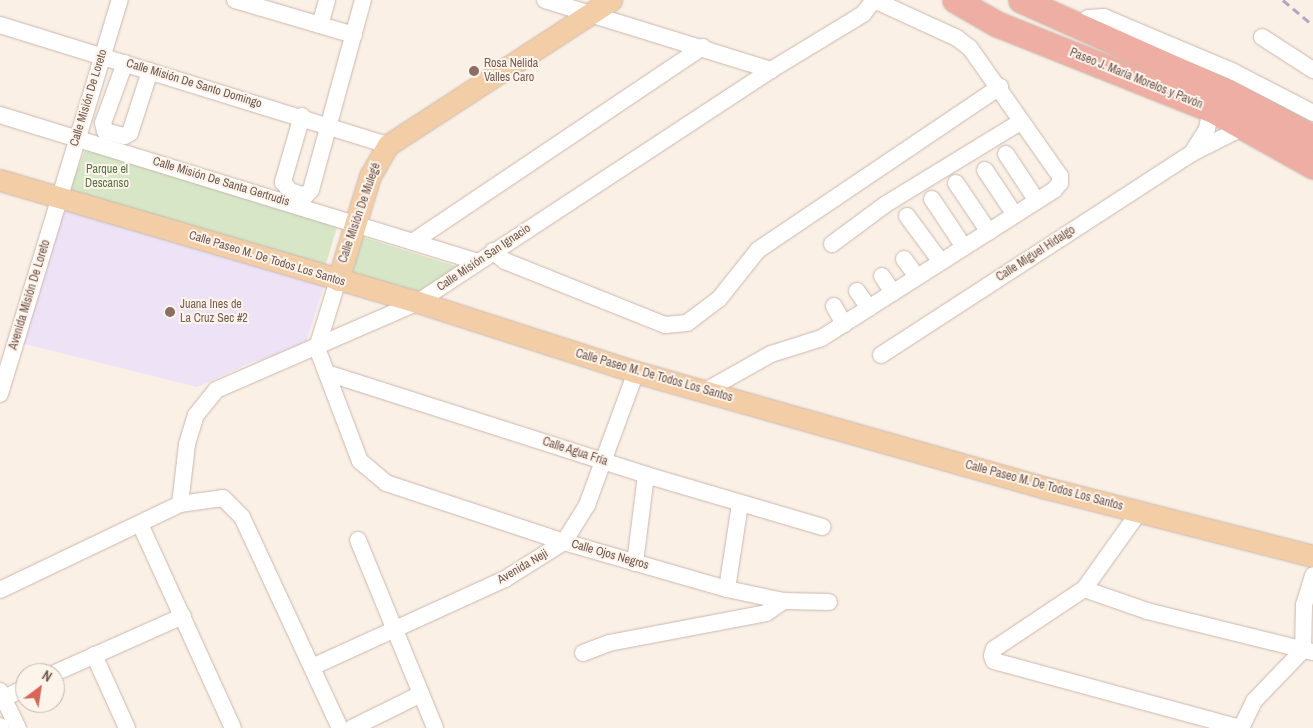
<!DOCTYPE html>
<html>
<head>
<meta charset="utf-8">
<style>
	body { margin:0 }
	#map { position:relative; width:1313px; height:728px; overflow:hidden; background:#faf0e6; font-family:"Archivo Narrow",sans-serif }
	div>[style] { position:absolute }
	.education>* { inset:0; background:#ede2f6 }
	.green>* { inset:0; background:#d6e6c6 }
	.roads { filter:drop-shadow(0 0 1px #cab7ad) drop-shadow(0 0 1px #cab7ad) }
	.minor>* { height:16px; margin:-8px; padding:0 8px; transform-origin:8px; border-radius:8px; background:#fff }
	.major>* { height:21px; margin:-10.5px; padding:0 10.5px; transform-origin:10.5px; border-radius:10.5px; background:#f2cda5 }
	.highway>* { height:25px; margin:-12.5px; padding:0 12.5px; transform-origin:12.5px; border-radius:12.5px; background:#eeaea3 }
	.rail>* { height:3px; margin-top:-1.5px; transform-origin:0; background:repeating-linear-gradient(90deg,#b2a5c2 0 8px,transparent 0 13px) }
	.dots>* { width:14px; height:14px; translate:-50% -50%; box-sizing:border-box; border:2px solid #fdf4eb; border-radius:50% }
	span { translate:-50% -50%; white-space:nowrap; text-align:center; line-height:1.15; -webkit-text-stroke:4px #fdf4eb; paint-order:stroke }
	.education-label { font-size:12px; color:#785e54 }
	.left { translate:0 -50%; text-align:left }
	.street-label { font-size:12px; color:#70564d }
	.park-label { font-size:12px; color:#597547 }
	.north { position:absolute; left:15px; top:663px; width:50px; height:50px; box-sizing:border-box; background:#fdf4eb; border:1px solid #c5b5ac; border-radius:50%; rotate:31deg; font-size:14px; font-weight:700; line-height:20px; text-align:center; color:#70564d }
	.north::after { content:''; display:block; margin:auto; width:18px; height:22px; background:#d76657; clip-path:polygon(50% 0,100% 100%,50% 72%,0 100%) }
</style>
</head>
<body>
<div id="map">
	<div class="education">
		<div style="clip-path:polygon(56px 202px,325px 283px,304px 348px,250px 363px,197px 387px,17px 342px)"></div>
	</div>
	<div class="green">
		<div style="clip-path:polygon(87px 145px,337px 227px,325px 267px,69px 191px)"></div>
		<div style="clip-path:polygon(353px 234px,458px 267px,422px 297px,339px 273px)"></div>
	</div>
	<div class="roads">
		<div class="minor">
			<div style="left:235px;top:0;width:124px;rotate:16.4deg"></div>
			<div style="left:545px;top:0;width:237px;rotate:17.2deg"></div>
			<div style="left:0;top:25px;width:406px;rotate:17.2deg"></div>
			<div style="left:320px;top:25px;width:26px;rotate:-74deg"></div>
			<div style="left:1081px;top:27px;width:11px;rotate:-52deg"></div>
			<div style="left:1088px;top:18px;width:16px;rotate:-4deg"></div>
			<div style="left:1104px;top:17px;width:141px;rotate:22.9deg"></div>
			<div style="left:1234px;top:72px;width:89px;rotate:27.4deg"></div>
			<div style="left:1262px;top:37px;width:61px;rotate:32.9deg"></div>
			<div style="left:125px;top:63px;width:64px;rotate:110.1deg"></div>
			<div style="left:103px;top:123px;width:8px;rotate:76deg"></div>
			<div style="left:105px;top:131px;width:20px;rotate:15deg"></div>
			<div style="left:124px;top:136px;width:7px;rotate:-27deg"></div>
			<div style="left:130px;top:133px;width:65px;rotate:-72.1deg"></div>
			<div style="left:0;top:115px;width:499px;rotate:17.1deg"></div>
			<div style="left:302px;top:116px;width:69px;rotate:106.1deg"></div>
			<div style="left:283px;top:182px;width:11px;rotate:52deg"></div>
			<div style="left:290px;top:191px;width:16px;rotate:18deg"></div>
			<div style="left:305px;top:196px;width:8px;rotate:-45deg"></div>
			<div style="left:311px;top:190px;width:197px;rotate:-74.7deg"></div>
			<div style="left:1192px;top:153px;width:28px;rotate:-58deg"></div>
			<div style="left:1207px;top:129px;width:20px;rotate:-79deg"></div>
			<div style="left:1006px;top:154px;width:56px;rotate:56.6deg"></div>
			<div style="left:985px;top:170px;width:54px;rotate:56.3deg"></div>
			<div style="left:956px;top:183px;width:59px;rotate:56deg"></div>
			<div style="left:932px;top:199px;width:58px;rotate:56.3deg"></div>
			<div style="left:907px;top:216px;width:57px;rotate:53.5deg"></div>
			<div style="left:414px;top:241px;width:348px;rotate:-33.9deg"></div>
			<div style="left:832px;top:244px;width:67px;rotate:-36.5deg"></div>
			<div style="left:886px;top:204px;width:159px;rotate:-31.4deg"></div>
			<div style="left:493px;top:251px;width:16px;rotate:40deg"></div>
			<div style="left:505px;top:261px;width:172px;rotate:21.8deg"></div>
			<div style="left:665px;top:325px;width:22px;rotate:-5deg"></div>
			<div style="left:687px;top:323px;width:40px;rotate:-37deg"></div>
			<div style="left:719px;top:299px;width:63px;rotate:-51.5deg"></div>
			<div style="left:758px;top:250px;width:292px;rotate:-34deg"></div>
			<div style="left:904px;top:259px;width:22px;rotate:54deg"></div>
			<div style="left:882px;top:276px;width:20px;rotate:57deg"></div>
			<div style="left:338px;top:280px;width:71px;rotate:107.2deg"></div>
			<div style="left:317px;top:348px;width:121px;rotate:69.2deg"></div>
			<div style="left:360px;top:461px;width:34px;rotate:40deg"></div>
			<div style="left:386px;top:483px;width:188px;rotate:18.3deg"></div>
			<div style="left:564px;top:542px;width:170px;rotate:16.1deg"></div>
			<div style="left:727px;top:589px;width:58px;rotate:11.9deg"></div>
			<div style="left:784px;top:601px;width:45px;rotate:1.3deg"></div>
			<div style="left:857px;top:291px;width:21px;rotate:55deg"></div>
			<div style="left:834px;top:306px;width:21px;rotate:61deg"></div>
			<div style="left:881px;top:355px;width:371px;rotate:-33deg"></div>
			<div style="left:1192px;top:153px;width:49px;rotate:-26.6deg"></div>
			<div style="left:1236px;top:131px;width:13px;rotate:-9deg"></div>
			<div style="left:327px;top:373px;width:335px;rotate:17.7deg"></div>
			<div style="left:646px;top:475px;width:184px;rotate:16.4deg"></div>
			<div style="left:0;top:394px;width:412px;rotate:-73.1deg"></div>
			<div style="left:180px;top:504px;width:43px;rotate:-7.9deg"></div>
			<div style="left:223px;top:498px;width:27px;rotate:45deg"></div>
			<div style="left:242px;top:517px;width:233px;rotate:65.1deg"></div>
			<div style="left:1139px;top:512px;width:95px;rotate:125.5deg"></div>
			<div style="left:1084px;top:589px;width:108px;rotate:146.3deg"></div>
			<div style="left:994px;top:649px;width:7px;rotate:106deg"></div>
			<div style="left:992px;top:656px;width:5px;rotate:68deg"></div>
			<div style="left:994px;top:661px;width:256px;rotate:15.2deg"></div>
			<div style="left:140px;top:524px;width:224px;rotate:65.5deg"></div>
			<div style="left:358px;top:540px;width:203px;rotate:67.7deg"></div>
			<div style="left:635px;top:563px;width:89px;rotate:-82.9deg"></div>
			<div style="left:727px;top:589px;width:86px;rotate:-81.3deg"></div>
			<div style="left:1084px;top:589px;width:67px;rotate:19.2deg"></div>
			<div style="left:1147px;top:611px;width:171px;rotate:13.9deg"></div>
			<div style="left:0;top:590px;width:199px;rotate:-25.5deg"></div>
			<div style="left:180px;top:504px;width:60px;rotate:-83.3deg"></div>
			<div style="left:187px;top:444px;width:30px;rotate:-73deg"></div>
			<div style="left:196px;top:415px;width:32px;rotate:-51deg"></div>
			<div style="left:216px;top:390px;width:220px;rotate:-23.5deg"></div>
			<div style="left:418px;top:302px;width:422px;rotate:-33.3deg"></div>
			<div style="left:771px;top:70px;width:108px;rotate:-31.3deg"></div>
			<div style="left:863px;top:14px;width:18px;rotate:-52deg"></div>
			<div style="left:874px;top:0;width:91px;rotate:24.6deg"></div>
			<div style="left:957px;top:38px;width:16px;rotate:38deg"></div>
			<div style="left:970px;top:48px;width:156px;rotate:54.9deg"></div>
			<div style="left:1060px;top:176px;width:7px;rotate:90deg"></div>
			<div style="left:1060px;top:183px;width:9px;rotate:131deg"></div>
			<div style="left:1054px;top:190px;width:275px;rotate:147.5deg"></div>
			<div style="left:822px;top:338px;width:53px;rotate:162.6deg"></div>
			<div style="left:771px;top:354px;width:76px;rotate:150.7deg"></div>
			<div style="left:583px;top:653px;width:28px;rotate:-21deg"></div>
			<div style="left:609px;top:643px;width:160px;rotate:-10.8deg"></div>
			<div style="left:766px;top:613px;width:22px;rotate:-34deg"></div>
			<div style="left:94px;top:655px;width:80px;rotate:65.7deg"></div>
			<div style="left:312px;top:667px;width:212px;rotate:-24.5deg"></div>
			<div style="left:505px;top:579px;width:70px;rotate:-32.1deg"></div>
			<div style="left:564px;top:542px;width:44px;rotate:-58.1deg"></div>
			<div style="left:587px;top:505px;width:142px;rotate:-69.8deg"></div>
			<div style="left:55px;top:673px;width:140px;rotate:-24deg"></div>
			<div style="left:0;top:691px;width:41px;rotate:64.1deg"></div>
			<div style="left:0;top:700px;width:28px;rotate:-26deg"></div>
			<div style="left:0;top:726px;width:2px;rotate:63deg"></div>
			<div style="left:352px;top:728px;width:77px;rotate:-26.2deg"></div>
			<div style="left:1241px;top:728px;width:30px;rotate:-64deg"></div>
			<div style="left:1254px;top:701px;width:71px;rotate:-46.1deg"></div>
			<div style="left:1303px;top:650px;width:45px;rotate:-88.7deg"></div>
			<div style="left:1304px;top:605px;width:31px;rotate:-73deg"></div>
		</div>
		<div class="major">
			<div style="left:0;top:180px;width:435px;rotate:16.3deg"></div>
			<div style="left:418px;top:302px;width:229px;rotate:17.8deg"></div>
			<div style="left:636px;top:372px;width:426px;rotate:15.8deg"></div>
			<div style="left:1046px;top:488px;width:276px;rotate:14.3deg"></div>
			<div style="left:338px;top:280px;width:109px;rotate:-72.9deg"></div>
			<div style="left:370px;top:176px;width:36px;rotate:-60deg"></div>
			<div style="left:388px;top:145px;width:266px;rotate:-33deg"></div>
		</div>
		<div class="highway">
			<div style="left:955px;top:0;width:48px;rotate:29.7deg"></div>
			<div style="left:997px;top:24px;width:230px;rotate:21.7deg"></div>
			<div style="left:1211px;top:109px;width:117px;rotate:29.2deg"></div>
			<div style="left:1021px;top:0;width:232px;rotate:24.1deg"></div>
			<div style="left:1233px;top:95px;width:91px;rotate:28.3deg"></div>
		</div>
	</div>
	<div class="rail">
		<div style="left:1283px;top:0;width:39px;rotate:40deg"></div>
	</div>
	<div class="dots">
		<div style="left:474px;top:71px;background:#8d6e63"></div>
		<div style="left:170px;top:312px;background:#8d6e63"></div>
	</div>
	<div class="education-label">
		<span class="left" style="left:484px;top:71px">Rosa Nelida<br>Valles Caro</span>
		<span class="left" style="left:180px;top:312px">Juana Ines de<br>La Cruz Sec #2</span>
	</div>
	<div class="street-label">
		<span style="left:1136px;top:79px;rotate:22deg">Paseo J. María Morelos y Pavón</span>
		<span style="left:194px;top:84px;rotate:17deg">Calle Misión De Santo Domingo</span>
		<span style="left:89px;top:98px;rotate:-73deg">Calle Misión De Loreto</span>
		<span style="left:221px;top:182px;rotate:17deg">Calle Misión De Santa Gertrudis</span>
		<span style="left:360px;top:213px;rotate:-71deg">Calle Misión De Mulegé</span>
		<span style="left:1036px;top:254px;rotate:-33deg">Calle Miguel Hidalgo</span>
		<span style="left:484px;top:258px;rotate:-34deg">Calle Misión San Ignacio</span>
		<span style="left:267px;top:259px;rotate:17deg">Calle Paseo M. De Todos Los Santos</span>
		<span style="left:30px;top:295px;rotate:-73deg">Avenida Misión De Loreto</span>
		<span style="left:654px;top:376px;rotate:16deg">Calle Paseo M. De Todos Los Santos</span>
		<span style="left:575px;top:452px;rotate:18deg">Calle Agua Fría</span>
		<span style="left:1044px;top:486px;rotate:15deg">Calle Paseo M. De Todos Los Santos</span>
		<span style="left:610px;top:555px;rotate:16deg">Calle Ojos Negros</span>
		<span style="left:523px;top:567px;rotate:-30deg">Avenida Neji</span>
	</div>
	<div class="park-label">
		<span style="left:107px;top:177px">Parque el<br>Descanso</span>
	</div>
	<div class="north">N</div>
</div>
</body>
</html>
